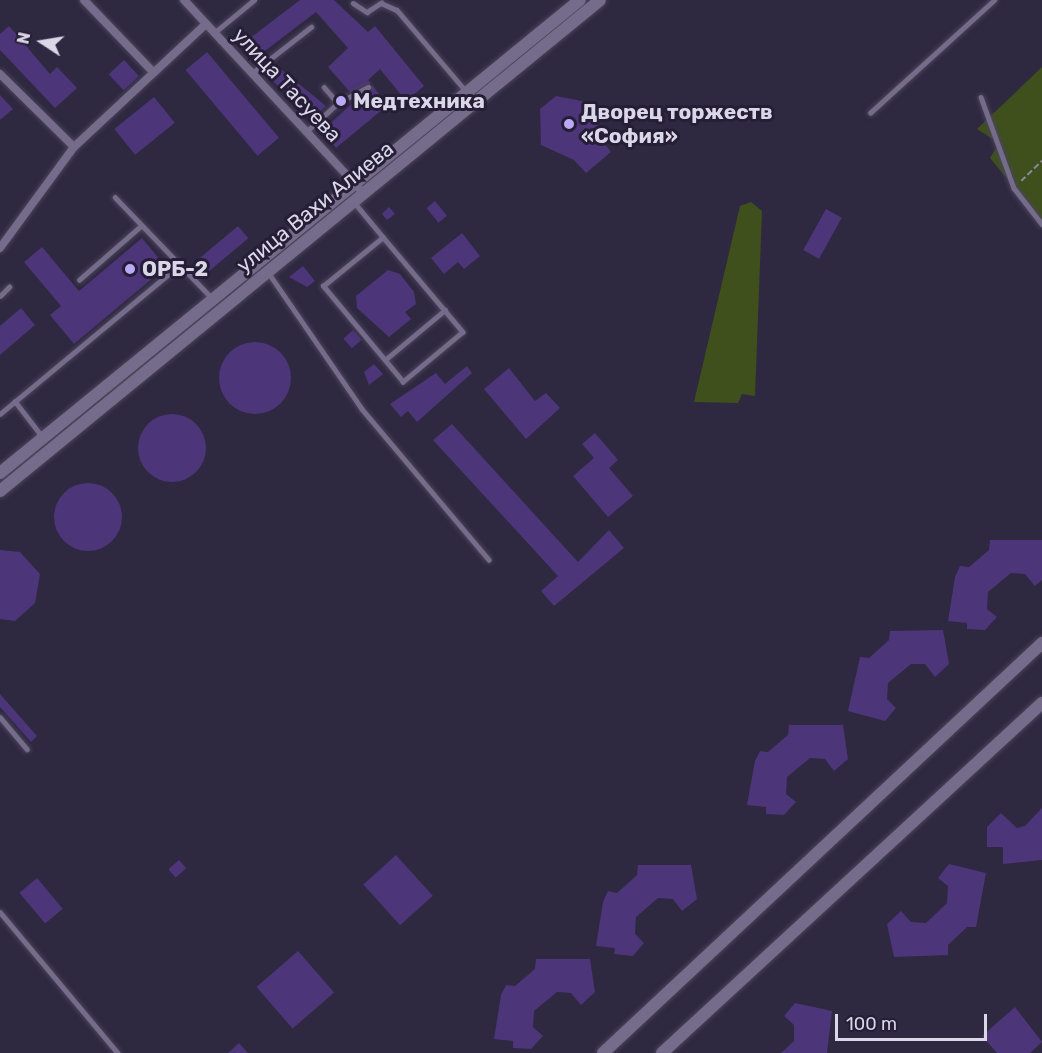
<!DOCTYPE html>
<html>
<head>
<meta charset="utf-8">
<style>
	body { margin:0 }
	#map { position:relative; width:1042px; height:1053px; overflow:hidden; background:#2f2841; font-family:Rubik,sans-serif }
	div>[style] { position:absolute }
	.green>* { inset:0; background:#3f501c }
	.building>* { inset:0; background:#4c3578; transform-origin:0 0 }
	.round { border-radius:50% }
	.path>* { height:1.5px; margin-top:-0.75px; transform-origin:0; background:repeating-linear-gradient(90deg,#8b859a 0 6px,transparent 0 9px) }
	.roads { filter:drop-shadow(0 0 2px #4a4459) drop-shadow(0 0 2px #4a4459) }
	.service>* { height:4.5px; margin:-2.25px; padding:0 2.25px; transform-origin:2.25px; border-radius:2.25px; background:#746c8a }
	.minor>* { height:8px; margin:-4px; padding:0 4px; transform-origin:4px; border-radius:4px; background:#746c8a }
	.secondary>* { height:12px; margin:-6px; padding:0 6px; transform-origin:6px; border-radius:6px; background:#746c8a }
	.dots>* { width:16px; height:16px; translate:-50% -50%; box-sizing:border-box; border:3px solid #251e36; border-radius:50% }
	span { translate:-50% -50%; white-space:nowrap; text-align:center; line-height:1.15; -webkit-text-stroke:6px #251e36; paint-order:stroke }
	.street-label { font-size:21px; color:#dbd7e8 }
	.poi-label { font-size:21px; color:#dbd7e8; font-weight:700 }
	.left { translate:0 -50%; text-align:left }
	.north { position:absolute; left:12px; top:12px; width:60px; height:60px; -webkit-text-stroke:4px #251e36; paint-order:stroke; rotate:282deg; font-size:16px; font-weight:700; line-height:24px; text-align:center; color:#dbd7e8 }
	.north::after { content:''; display:block; margin:auto; width:21px; height:27px; background:#dbd7e8; clip-path:polygon(50% 0,100% 100%,50% 72%,0 100%) }
	.scale { position:absolute; left:835px; top:1014px; width:152px; height:27px; box-sizing:border-box; border:3px solid #dbd7e8; border-top:0; padding-left:8px; font-size:18px; line-height:21px; white-space:nowrap; color:#dbd7e8; -webkit-text-stroke:4px #251e36; paint-order:stroke }
</style>
</head>
<body>
<div id="map">
	<div class="green">
		<div style="clip-path:polygon(1042px 67px,1042px 221px,990px 158px,999px 143px,977px 129px)"></div>
		<div style="clip-path:polygon(751px 202px,762px 211px,755px 396px,742px 394px,738px 403px,694px 402px,740px 206px)"></div>
	</div>
	<div class="building">
		<div style="clip-path:polygon(300px 0,334px 0,368px 32px,375px 26px,424px 86px,406px 101px,380px 69px,368px 80px,371px 83px,350px 92px,328px 67px,348px 48px,316px 12px,257px 57px,246px 41px)"></div>
		<div style="clip-path:polygon(9px 26px,50px 74px,57px 67px,77px 88px,55px 108px,0 50px,0 34px)"></div>
		<div style="left:207px;top:52px;width:112px;height:28px;rotate:50deg"></div>
		<div style="left:124px;top:60px;width:22px;height:21px;rotate:47deg"></div>
		<div style="clip-path:polygon(277px 66px,326px 106px,311px 120px,267px 75px)"></div>
		<div style="clip-path:polygon(372px 85px,388px 105px,336px 148px,322px 131px)"></div>
		<div style="clip-path:polygon(0 95px,13px 109px,0 120px)"></div>
		<div style="clip-path:polygon(556px 96px,592px 103px,601px 139px,611px 152px,586px 173px,574px 160px,541px 145px,540px 109px)"></div>
		<div style="left:154px;top:97px;width:33px;height:51px;rotate:51deg"></div>
		<div style="left:435px;top:201px;width:19px;height:11px;rotate:51deg"></div>
		<div style="clip-path:polygon(389px 207px,395px 214px,387px 220px,382px 214px)"></div>
		<div style="left:826px;top:209px;width:18px;height:47px;rotate:29deg"></div>
		<div style="left:238px;top:226px;width:16px;height:51px;rotate:50deg"></div>
		<div style="clip-path:polygon(462px 233px,480px 256px,464px 269px,458px 262px,444px 274px,431px 258px)"></div>
		<div style="clip-path:polygon(142px 238px,166px 267px,74px 344px,50px 315px,61px 306px,24px 262px,42px 247px,79px 291px)"></div>
		<div style="clip-path:polygon(303px 266px,315px 281px,307px 287px,289px 277px)"></div>
		<div style="clip-path:polygon(388px 270px,400px 274px,414px 292px,416px 304px,405px 312px,411px 319px,389px 337px,357px 308px,356px 296px)"></div>
		<div style="clip-path:polygon(21px 308px,35px 325px,0 355px,0 326px)"></div>
		<div style="left:353px;top:330px;width:13px;height:13px;rotate:48deg"></div>
		<div class="round" style="left:219px;top:342px;width:72px;height:72px"></div>
		<div style="clip-path:polygon(374px 364px,383px 374px,369px 385px,364px 372px)"></div>
		<div style="clip-path:polygon(467px 366px,472px 373px,417px 422px,408px 411px,401px 417px,390px 404px,436px 373px,445px 384px)"></div>
		<div style="clip-path:polygon(509px 368px,535px 401px,546px 393px,560px 408px,526px 439px,484px 389px)"></div>
		<div class="round" style="left:138px;top:414px;width:68px;height:68px"></div>
		<div style="clip-path:polygon(452px 424px,578px 562px,609px 530px,624px 548px,554px 606px,541px 591px,558px 576px,433px 440px)"></div>
		<div style="clip-path:polygon(595px 433px,618px 460px,609px 468px,633px 496px,608px 517px,573px 476px,594px 458px,582px 444px)"></div>
		<div class="round" style="left:54px;top:483px;width:68px;height:68px"></div>
		<div style="clip-path:polygon(990px 540px,1042px 540px,1042px 580px,1035px 586px,1025px 574px,1011px 573px,988px 592px,987px 609px,997px 617px,985px 630px,967px 629px,967px 623px,948px 621px,955px 577px,960px 566px,969px 567px,989px 550px)"></div>
		<div style="clip-path:polygon(0 550px,20px 552px,40px 574px,35px 603px,15px 621px,0 619px)"></div>
		<div style="clip-path:polygon(943px 630px,949px 664px,935px 677px,925px 664px,911px 664px,888px 683px,887px 699px,896px 708px,885px 721px,848px 711px,860px 657px,869px 658px,889px 640px,890px 631px)"></div>
		<div style="clip-path:polygon(0 694px,37px 736px,31px 742px,0 707px)"></div>
		<div style="clip-path:polygon(789px 725px,843px 725px,848px 759px,834px 771px,825px 759px,810px 758px,787px 777px,786px 794px,796px 802px,784px 815px,766px 814px,766px 807px,747px 805px,755px 761px,760px 751px,768px 752px,788px 735px)"></div>
		<div style="clip-path:polygon(1042px 808px,1042px 860px,1003px 864px,1003px 847px,987px 847px,987px 827px,1001px 813px,1017px 828px,1025px 826px)"></div>
		<div style="left:396px;top:855px;width:55px;height:44px;rotate:48deg"></div>
		<div style="left:179px;top:860px;width:11px;height:14px;rotate:49deg"></div>
		<div style="clip-path:polygon(949px 864px,986px 873px,976px 927px,967px 927px,948px 945px,948px 955px,894px 957px,887px 924px,901px 911px,911px 922px,926px 923px,947px 903px,948px 886px,938px 878px)"></div>
		<div style="clip-path:polygon(638px 865px,691px 865px,697px 899px,682px 911px,673px 899px,658px 898px,636px 917px,635px 934px,644px 943px,633px 956px,614px 954px,615px 948px,596px 946px,603px 902px,608px 891px,617px 893px,637px 875px)"></div>
		<div style="left:37px;top:878px;width:40px;height:23px;rotate:50deg"></div>
		<div style="left:298px;top:951px;width:55px;height:55px;rotate:49deg"></div>
		<div style="clip-path:polygon(536px 959px,590px 959px,595px 992px,581px 1005px,571px 993px,557px 992px,534px 1011px,533px 1027px,543px 1036px,531px 1049px,513px 1048px,513px 1041px,494px 1039px,501px 995px,506px 985px,515px 986px,535px 969px)"></div>
		<div style="clip-path:polygon(795px 1003px,832px 1011px,827px 1053px,781px 1053px,794px 1041px,794px 1025px,784px 1016px)"></div>
		<div style="clip-path:polygon(1015px 1007px,1042px 1042px,1030px 1053px,997px 1053px,982px 1036px)"></div>
		<div style="clip-path:polygon(239px 1043px,248px 1053px,228px 1053px)"></div>
	</div>
	<div class="path">
		<div style="left:1021px;top:181px;width:29px;rotate:-44deg"></div>
	</div>
	<div class="roads">
		<div class="service">
			<div style="left:353px;top:3px;width:17px;rotate:33deg"></div>
			<div style="left:367px;top:12px;width:17px;rotate:-33deg"></div>
			<div style="left:381px;top:3px;width:17px;rotate:24deg"></div>
			<div style="left:397px;top:10px;width:105px;rotate:49.6deg"></div>
			<div style="left:214px;top:33px;width:52px;rotate:-39.5deg"></div>
			<div style="left:252px;top:73px;width:75px;rotate:-37.9deg"></div>
			<div style="left:324px;top:87px;width:21px;rotate:49deg"></div>
			<div style="left:981px;top:97px;width:97px;rotate:70.1deg"></div>
			<div style="left:1014px;top:188px;width:46px;rotate:52.1deg"></div>
			<div style="left:870px;top:113px;width:168px;rotate:-42.3deg"></div>
			<div style="left:306px;top:132px;width:43px;rotate:-42.2deg"></div>
			<div style="left:338px;top:103px;width:34px;rotate:-28deg"></div>
			<div style="left:115px;top:197px;width:140px;rotate:46.2deg"></div>
			<div style="left:354px;top:202px;width:45px;rotate:50.4deg"></div>
			<div style="left:383px;top:237px;width:124px;rotate:49.9deg"></div>
			<div style="left:463px;top:332px;width:78px;rotate:140.2deg"></div>
			<div style="left:403px;top:382px;width:125px;rotate:-129.8deg"></div>
			<div style="left:323px;top:286px;width:77px;rotate:-39.2deg"></div>
			<div style="left:268px;top:272px;width:166px;rotate:55.5deg"></div>
			<div style="left:362px;top:409px;width:197px;rotate:49.9deg"></div>
			<div style="left:79px;top:280px;width:82px;rotate:-41.1deg"></div>
			<div style="left:0;top:296px;width:13px;rotate:-45deg"></div>
			<div style="left:385px;top:360px;width:78px;rotate:-39.8deg"></div>
			<div style="left:15px;top:401px;width:44px;rotate:52.4deg"></div>
			<div style="left:0;top:414px;width:230px;rotate:-39.7deg"></div>
			<div style="left:0;top:717px;width:42px;rotate:49.8deg"></div>
			<div style="left:0;top:912px;width:184px;rotate:50.1deg"></div>
		</div>
		<div class="minor">
			<div style="left:84px;top:0;width:100px;rotate:46.2deg"></div>
			<div style="left:184px;top:0;width:265px;rotate:47.1deg"></div>
			<div style="left:0;top:74px;width:104px;rotate:44.6deg"></div>
			<div style="left:0;top:248px;width:125px;rotate:-53.8deg"></div>
			<div style="left:74px;top:147px;width:180px;rotate:-43deg"></div>
		</div>
		<div class="secondary">
			<div style="left:0;top:473px;width:748px;rotate:-39.2deg"></div>
			<div style="left:0;top:491px;width:775px;rotate:-39.29deg"></div>
			<div style="left:603px;top:1053px;width:601px;rotate:-43.04deg"></div>
			<div style="left:662px;top:1053px;width:517px;rotate:-42.65deg"></div>
		</div>
	</div>
	<div class="dots">
		<div style="left:341px;top:101px;background:#baaaf6"></div>
		<div style="left:569px;top:124px;background:#baaaf6"></div>
		<div style="left:130px;top:269px;background:#baaaf6"></div>
	</div>
	<div class="street-label">
		<span style="left:287px;top:85px;rotate:47deg">улица Тасуева</span>
		<span style="left:315px;top:207px;rotate:-39deg">улица Вахи Алиева</span>
	</div>
	<div class="poi-label">
		<span class="left" style="left:353px;top:101px">Медтехника</span>
		<span class="left" style="left:581px;top:124px">Дворец торжеств<br>«София»</span>
		<span class="left" style="left:142px;top:269px">ОРБ-2</span>
	</div>
	<div class="north">N</div>
	<div class="scale">100 m</div>
</div>
</body>
</html>
